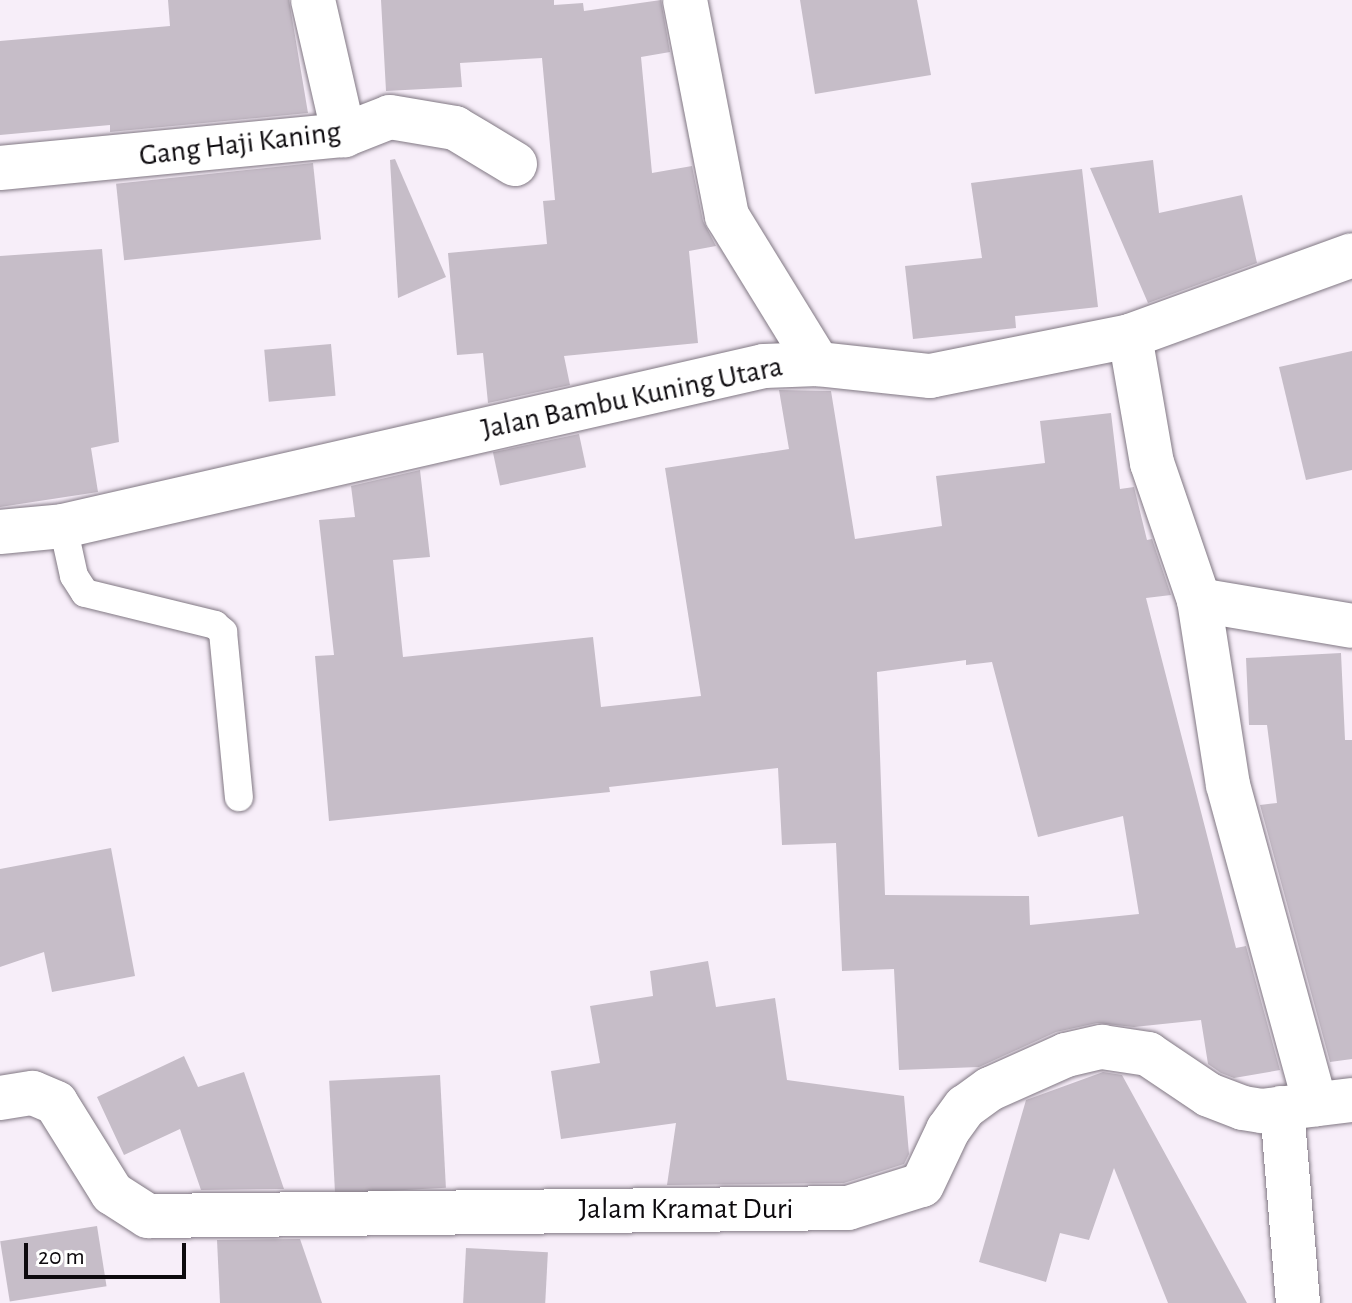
<!DOCTYPE html>
<html>
<head>
<meta charset="utf-8">
<style>
	body { margin:0 }
	#map { position:relative; width:1352px; height:1303px; overflow:hidden; background:#f7eef9; font-family:"Alegreya Sans",sans-serif }
	div>[style] { position:absolute }
	.building>* { inset:0; background:#c6bdc8; transform-origin:0 0 }
	.roads { filter:drop-shadow(0 0 2px #817883) drop-shadow(0 0 2px #817883) }
	.lane>* { height:28px; margin:-14px; padding:0 14px; transform-origin:14px; border-radius:14px; background:#fff }
	.street>* { height:44px; margin:-22px; padding:0 22px; transform-origin:22px; border-radius:22px; background:#fff }
	span { translate:-50% -50%; white-space:nowrap; text-align:center; line-height:1.15; -webkit-text-stroke:8px #fff; paint-order:stroke }
	.street-label { font-size:30px; color:#0d0a0e }
	.scale { position:absolute; left:24px; top:1243px; width:162px; height:36px; box-sizing:border-box; border:4px solid #0d0a0e; border-top:0; padding-left:10px; font-size:24px; line-height:28px; white-space:nowrap; color:#0d0a0e; -webkit-text-stroke:6px #fff; paint-order:stroke }
</style>
</head>
<body>
<div id="map">
	<div class="building">
		<div style="clip-path:polygon(168px 0,289px 0,308px 113px,110px 132px,110px 125px,0 135px,0 41px,170px 26px)"></div>
		<div style="clip-path:polygon(381px 0,554px 0,554px 5px,583px 3px,584px 11px,661px 0,670px 52px,641px 57px,652px 173px,692px 166px,703px 221px,716px 246px,689px 251px,698px 343px,564px 356px,570px 385px,488px 403px,483px 353px,457px 355px,448px 253px,547px 244px,543px 201px,555px 200px,542px 58px,460px 63px,462px 87px,386px 91px)"></div>
		<div style="clip-path:polygon(800px 0,917px 0,931px 75px,815px 94px)"></div>
		<div style="clip-path:polygon(395px 159px,446px 277px,398px 298px,390px 160px)"></div>
		<div style="clip-path:polygon(1153px 160px,1159px 213px,1242px 195px,1257px 263px,1148px 303px,1090px 168px)"></div>
		<div style="left:313px;top:163px;width:77px;height:198px;rotate:84deg"></div>
		<div style="clip-path:polygon(1082px 169px,1098px 307px,1015px 316px,1016px 328px,913px 339px,905px 266px,982px 258px,971px 183px)"></div>
		<div style="clip-path:polygon(102px 249px,119px 442px,91px 448px,98px 492px,0 507px,0 256px)"></div>
		<div style="left:331px;top:344px;width:52px;height:67px;rotate:85deg"></div>
		<div style="clip-path:polygon(1352px 351px,1352px 470px,1306px 480px,1279px 367px)"></div>
		<div style="clip-path:polygon(evenodd,779px 390px,831px 391px,855px 539px,942px 526px,936px 476px,1045px 463px,1040px 421px,1111px 413px,1120px 489px,1134px 487px,1147px 540px,1152px 539px,1171px 595px,1146px 598px,1236px 948px,1246px 946px,1280px 1070px,1234px 1078px,1221px 1073px,1208px 1064px,1201px 1020px,1134px 1027px,1097px 1023px,1056px 1032px,979px 1067px,899px 1070px,894px 969px,842px 971px,836px 843px,782px 845px,778px 768px,609px 787px,610px 792px,329px 821px,315px 656px,334px 655px,319px 520px,355px 517px,351px 486px,420px 470px,430px 557px,393px 560px,403px 657px,593px 637px,601px 707px,701px 696px,665px 468px,789px 449px,779px 390px,966px 660px,966px 665px,992px 662px,1038px 837px,1123px 816px,1139px 914px,1030px 925px,1029px 896px,885px 895px,877px 672px,966px 660px)"></div>
		<div style="left:579px;top:434px;width:34px;height:88px;rotate:78deg"></div>
		<div style="clip-path:polygon(1341px 653px,1345px 740px,1352px 740px,1352px 1059px,1330px 1062px,1260px 805px,1277px 803px,1267px 725px,1249px 725px,1246px 658px)"></div>
		<div style="clip-path:polygon(111px 848px,135px 976px,52px 992px,44px 952px,0 967px,0 869px)"></div>
		<div style="clip-path:polygon(708px 961px,716px 1007px,775px 998px,787px 1080px,904px 1096px,909px 1154px,904px 1164px,844px 1183px,667px 1185px,676px 1123px,561px 1139px,551px 1071px,600px 1063px,590px 1006px,653px 996px,650px 971px)"></div>
		<div style="clip-path:polygon(184px 1056px,198px 1087px,244px 1072px,284px 1189px,201px 1190px,180px 1129px,124px 1155px,97px 1097px)"></div>
		<div style="clip-path:polygon(1103px 1072px,1122px 1075px,1247px 1303px,1168px 1303px,1114px 1168px,1089px 1240px,1060px 1233px,1046px 1282px,979px 1262px,1026px 1100px)"></div>
		<div style="left:440px;top:1075px;width:113px;height:111px;rotate:87deg"></div>
		<div style="left:97px;top:1226px;width:61px;height:98px;rotate:81deg"></div>
		<div style="clip-path:polygon(300px 1239px,322px 1303px,220px 1303px,217px 1240px)"></div>
		<div style="left:466px;top:1248px;width:82px;height:55px;rotate:3deg"></div>
	</div>
	<div class="roads">
		<div class="lane">
			<div style="left:63px;top:526px;width:51px;rotate:77.6deg"></div>
			<div style="left:74px;top:576px;width:20px;rotate:57deg"></div>
			<div style="left:85px;top:593px;width:134px;rotate:13.8deg"></div>
			<div style="left:215px;top:625px;width:11px;rotate:41deg"></div>
			<div style="left:223px;top:632px;width:166px;rotate:84.5deg"></div>
		</div>
		<div class="street">
			<div style="left:313px;top:0;width:139px;rotate:77.1deg"></div>
			<div style="left:685px;top:0;width:220px;rotate:79deg"></div>
			<div style="left:727px;top:216px;width:174px;rotate:58.4deg"></div>
			<div style="left:0;top:168px;width:346px;rotate:-5.5deg"></div>
			<div style="left:344px;top:135px;width:49px;rotate:-21.4deg"></div>
			<div style="left:390px;top:117px;width:66px;rotate:9.6deg"></div>
			<div style="left:455px;top:128px;width:70px;rotate:31deg"></div>
			<div style="left:1130px;top:336px;width:129px;rotate:80.2deg"></div>
			<div style="left:1152px;top:463px;width:145px;rotate:71.1deg"></div>
			<div style="left:1199px;top:600px;width:155px;rotate:9.6deg"></div>
			<div style="left:0;top:532px;width:63px;rotate:-5.4deg"></div>
			<div style="left:63px;top:526px;width:719px;rotate:-12.86deg"></div>
			<div style="left:764px;top:366px;width:54px;rotate:-2.1deg"></div>
			<div style="left:818px;top:364px;width:113px;rotate:6.1deg"></div>
			<div style="left:930px;top:376px;width:204px;rotate:-11.3deg"></div>
			<div style="left:1130px;top:336px;width:236px;rotate:-20deg"></div>
			<div style="left:1199px;top:600px;width:187px;rotate:81.1deg"></div>
			<div style="left:1228px;top:785px;width:331px;rotate:74.7deg"></div>
			<div style="left:0;top:1098px;width:33px;rotate:-9deg"></div>
			<div style="left:33px;top:1093px;width:25px;rotate:23deg"></div>
			<div style="left:56px;top:1103px;width:106px;rotate:58.1deg"></div>
			<div style="left:112px;top:1193px;width:43px;rotate:32.6deg"></div>
			<div style="left:148px;top:1216px;width:700px;rotate:-0.65deg"></div>
			<div style="left:848px;top:1208px;width:77px;rotate:-17.3deg"></div>
			<div style="left:922px;top:1185px;width:61px;rotate:-64.7deg"></div>
			<div style="left:948px;top:1130px;width:29px;rotate:-54deg"></div>
			<div style="left:965px;top:1107px;width:31px;rotate:-36deg"></div>
			<div style="left:990px;top:1089px;width:83px;rotate:-24.1deg"></div>
			<div style="left:1066px;top:1055px;width:37px;rotate:-13deg"></div>
			<div style="left:1102px;top:1047px;width:47px;rotate:8.7deg"></div>
			<div style="left:1148px;top:1054px;width:73px;rotate:33.9deg"></div>
			<div style="left:1209px;top:1095px;width:36px;rotate:21deg"></div>
			<div style="left:1243px;top:1108px;width:19px;rotate:9deg"></div>
			<div style="left:1262px;top:1111px;width:91px;rotate:-7deg"></div>
			<div style="left:1282px;top:1108px;width:196px;rotate:85.3deg"></div>
		</div>
	</div>
	<div class="street-label">
		<span style="left:240px;top:144px;rotate:-7deg">Gang Haji Kaning</span>
		<span style="left:632px;top:398px;rotate:-12deg">Jalan Bambu Kuning Utara</span>
		<span style="left:686px;top:1209px">Jalam Kramat Duri</span>
	</div>
	<div class="scale">20 m</div>
</div>
</body>
</html>
